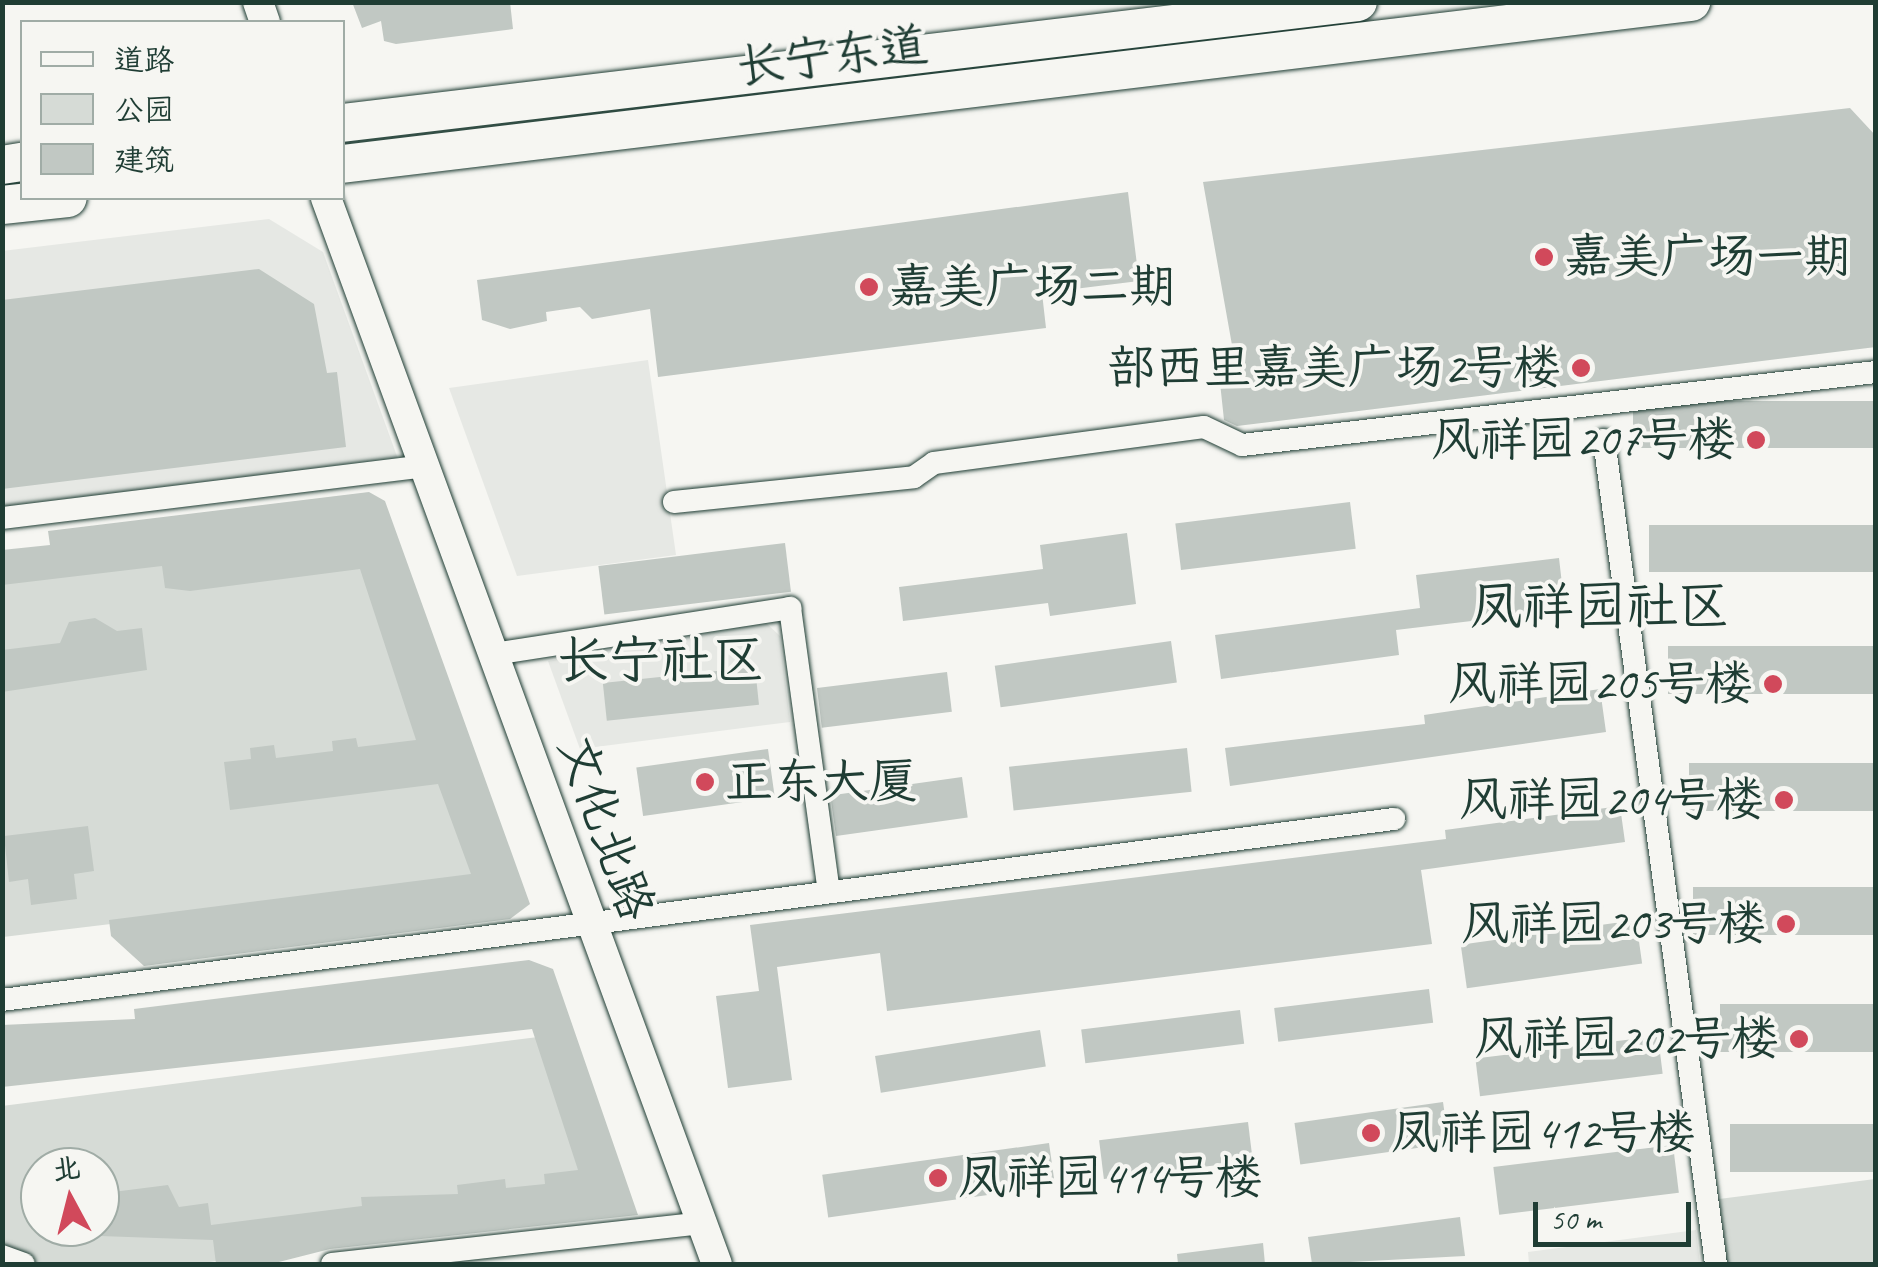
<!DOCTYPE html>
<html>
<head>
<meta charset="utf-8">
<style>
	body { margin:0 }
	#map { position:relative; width:1878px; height:1267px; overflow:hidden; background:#f6f6f2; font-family:Caveat,"LXGW WenKai TC",sans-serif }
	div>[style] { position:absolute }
	.built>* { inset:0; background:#e6e8e4 }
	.green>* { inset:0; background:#d6dbd6 }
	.building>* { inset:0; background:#c1c8c3; transform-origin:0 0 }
	.roads { filter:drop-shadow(0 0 2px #1f3d34) drop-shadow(0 0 2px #1f3d34) }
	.minor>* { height:22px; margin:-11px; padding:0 11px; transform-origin:11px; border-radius:11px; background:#f6f6f2 }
	.tertiary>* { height:30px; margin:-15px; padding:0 15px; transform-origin:15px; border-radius:15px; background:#f6f6f2 }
	.primary>* { height:38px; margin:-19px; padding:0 19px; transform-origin:19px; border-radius:19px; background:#f6f6f2 }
	.dots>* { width:28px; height:28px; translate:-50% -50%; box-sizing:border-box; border:5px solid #f6f6f2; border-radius:50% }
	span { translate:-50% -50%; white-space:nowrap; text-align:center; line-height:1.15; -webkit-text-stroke:8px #f6f6f2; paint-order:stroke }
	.street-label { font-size:48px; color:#1f3d34 }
	.poi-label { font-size:48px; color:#1f3d34 }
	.left { translate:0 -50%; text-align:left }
	.right { translate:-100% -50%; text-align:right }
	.quarter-label { font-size:52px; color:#1f3d34 }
	.frame { position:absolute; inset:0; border:5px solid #1f3d34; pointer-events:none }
	.legend { position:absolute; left:20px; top:20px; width:325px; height:180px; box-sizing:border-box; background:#f6f6f2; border:2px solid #a0aca6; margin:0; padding:12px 18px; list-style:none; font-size:30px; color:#1f3d34 }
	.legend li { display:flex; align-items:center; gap:20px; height:50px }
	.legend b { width:50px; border:2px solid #a0aca6 }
	.north { position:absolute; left:20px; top:1147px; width:100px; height:100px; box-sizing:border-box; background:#f6f6f2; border:2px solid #a0aca6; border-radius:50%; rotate:353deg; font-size:28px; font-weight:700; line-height:40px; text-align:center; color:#1f3d34 }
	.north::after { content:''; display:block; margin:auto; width:35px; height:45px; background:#d1495b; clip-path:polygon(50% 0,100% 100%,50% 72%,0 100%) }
	.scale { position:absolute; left:1533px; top:1202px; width:158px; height:45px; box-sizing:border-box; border:5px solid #1f3d34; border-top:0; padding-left:12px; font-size:30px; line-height:35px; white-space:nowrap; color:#1f3d34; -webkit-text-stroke:8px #f6f6f2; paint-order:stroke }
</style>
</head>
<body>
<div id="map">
	<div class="built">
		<div style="clip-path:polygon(269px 219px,323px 252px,402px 470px,3px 519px,2px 251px)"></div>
		<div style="clip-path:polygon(648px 360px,676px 555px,517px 576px,449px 388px)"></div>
		<div style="clip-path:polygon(764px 621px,780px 636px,790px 722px,580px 749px,548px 661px)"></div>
		<div style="clip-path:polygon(1696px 1230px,1700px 1264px,1529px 1264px,1528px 1252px)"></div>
	</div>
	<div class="green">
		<div style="clip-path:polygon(340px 513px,483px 879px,3px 937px,2px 554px)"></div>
		<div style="clip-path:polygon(evenodd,538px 1037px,599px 1218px,192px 1264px,36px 1264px,3px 1251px,2px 1106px,538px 1037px,40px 1167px,100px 1167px,100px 1227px,40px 1227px,40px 1167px)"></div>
		<div style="clip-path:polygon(1875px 1179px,1875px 1264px,1727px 1264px,1719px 1199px)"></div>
	</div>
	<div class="building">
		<div style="clip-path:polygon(352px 2px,510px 2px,513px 29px,396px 44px,384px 41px,381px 21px,362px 28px)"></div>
		<div style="clip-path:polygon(1850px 108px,1876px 136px,1876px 347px,1237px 426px,1224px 420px,1218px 364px,1235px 362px,1203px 182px)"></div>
		<div style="clip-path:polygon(1128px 192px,1139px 281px,1042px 293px,1046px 328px,658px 377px,650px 309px,592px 319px,580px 307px,546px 312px,547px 321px,510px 329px,482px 320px,477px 280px)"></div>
		<div style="clip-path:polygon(259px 269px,314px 304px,327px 373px,337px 372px,346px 447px,2px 489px,2px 300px)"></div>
		<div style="left:1876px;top:401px;width:47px;height:243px;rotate:90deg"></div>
		<div style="clip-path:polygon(369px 492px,385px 501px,530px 904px,510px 919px,144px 966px,111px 936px,109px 920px,471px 874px,438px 784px,230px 810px,224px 762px,251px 759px,250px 748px,274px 745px,276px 758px,333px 751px,332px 741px,356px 738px,358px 747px,416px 740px,360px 569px,190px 591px,165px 588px,162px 566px,2px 585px,2px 550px,50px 545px,48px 531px)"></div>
		<div style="left:1350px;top:502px;width:47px;height:176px;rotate:83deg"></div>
		<div style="left:1876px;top:525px;width:47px;height:227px;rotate:90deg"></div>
		<div style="clip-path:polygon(1127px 533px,1136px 604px,1050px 616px,1048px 603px,903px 621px,899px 587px,1043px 569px,1040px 545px)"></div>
		<div style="left:785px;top:543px;width:49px;height:188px;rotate:83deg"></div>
		<div style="clip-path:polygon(1559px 558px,1565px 610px,1396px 630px,1399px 655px,1221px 679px,1215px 635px,1420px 608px,1416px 575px)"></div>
		<div style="clip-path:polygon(95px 618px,117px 631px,142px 628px,147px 670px,2px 692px,2px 650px,60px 643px,69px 622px)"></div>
		<div style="left:1171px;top:641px;width:42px;height:178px;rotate:82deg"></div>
		<div style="left:1876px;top:646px;width:48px;height:208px;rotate:90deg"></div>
		<div style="left:755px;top:667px;width:38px;height:153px;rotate:84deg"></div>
		<div style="left:947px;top:672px;width:40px;height:131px;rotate:83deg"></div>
		<div style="clip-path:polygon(1600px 689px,1606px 732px,1230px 786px,1225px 748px,1425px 724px,1424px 715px)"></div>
		<div style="left:1187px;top:748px;width:44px;height:179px;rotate:84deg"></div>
		<div style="left:768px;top:749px;width:49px;height:133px;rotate:82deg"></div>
		<div style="left:1876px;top:763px;width:48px;height:187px;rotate:90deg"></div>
		<div style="left:962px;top:777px;width:41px;height:133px;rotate:82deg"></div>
		<div style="clip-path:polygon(1620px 806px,1625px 842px,1421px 870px,1432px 944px,887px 1011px,880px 953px,777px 967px,792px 1080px,728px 1088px,716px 996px,759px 991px,750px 925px,1446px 839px,1445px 830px)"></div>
		<div style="clip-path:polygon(88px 826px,94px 871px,74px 874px,77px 899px,31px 905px,28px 879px,9px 882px,4px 836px)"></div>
		<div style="left:1876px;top:887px;width:48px;height:183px;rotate:90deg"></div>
		<div style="left:1636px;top:920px;width:44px;height:177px;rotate:82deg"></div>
		<div style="clip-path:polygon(529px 960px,553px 969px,638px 1215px,330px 1249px,271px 1264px,216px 1264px,213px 1240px,100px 1236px,100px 1199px,113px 1192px,168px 1185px,179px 1207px,208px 1203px,211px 1225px,362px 1206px,361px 1197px,458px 1194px,457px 1185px,505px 1179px,506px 1188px,545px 1184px,544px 1174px,578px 1170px,532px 1029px,2px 1087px,2px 1025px,135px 1019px,134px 1009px)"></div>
		<div style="left:1429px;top:989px;width:34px;height:156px;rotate:83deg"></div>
		<div style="left:1876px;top:1004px;width:48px;height:156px;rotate:90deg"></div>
		<div style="left:1240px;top:1010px;width:34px;height:160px;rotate:83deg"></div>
		<div style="left:1040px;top:1030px;width:37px;height:167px;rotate:81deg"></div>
		<div style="left:1658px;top:1036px;width:38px;height:184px;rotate:83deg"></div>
		<div style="left:1443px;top:1102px;width:42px;height:150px;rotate:82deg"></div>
		<div style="left:1248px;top:1122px;width:39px;height:150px;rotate:83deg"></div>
		<div style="left:1876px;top:1124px;width:48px;height:146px;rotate:90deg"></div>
		<div style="left:1049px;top:1143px;width:43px;height:229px;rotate:82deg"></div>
		<div style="left:1673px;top:1145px;width:48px;height:181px;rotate:83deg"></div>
		<div style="clip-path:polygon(1460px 1217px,1465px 1256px,1312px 1264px,1308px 1237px)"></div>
		<div style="clip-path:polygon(1263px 1243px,1265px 1264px,1178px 1264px,1177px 1254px)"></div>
	</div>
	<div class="roads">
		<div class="minor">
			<div style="left:1604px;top:440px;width:832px;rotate:82.26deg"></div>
			<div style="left:674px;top:502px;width:241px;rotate:-5.9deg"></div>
			<div style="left:914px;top:477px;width:24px;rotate:-35deg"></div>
			<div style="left:934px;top:463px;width:272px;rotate:-7.6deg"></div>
			<div style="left:1204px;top:427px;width:42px;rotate:25.3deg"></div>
			<div style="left:1242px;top:445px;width:638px;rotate:-6.57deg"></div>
			<div style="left:2px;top:518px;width:426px;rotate:-7deg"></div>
			<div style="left:494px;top:654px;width:300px;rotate:-8.8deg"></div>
			<div style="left:790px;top:608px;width:282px;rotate:82.2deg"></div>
			<div style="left:2px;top:1000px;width:1404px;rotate:-7.41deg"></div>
			<div style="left:2px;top:1256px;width:23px;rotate:20deg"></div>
			<div style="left:332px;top:1264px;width:372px;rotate:-6.3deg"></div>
		</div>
		<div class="tertiary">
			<div style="left:258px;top:2px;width:21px;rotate:71deg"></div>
			<div style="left:326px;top:198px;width:1135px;rotate:69.86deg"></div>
		</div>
		<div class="primary">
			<div style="left:342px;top:123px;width:1023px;rotate:-6.79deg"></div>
			<div style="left:342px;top:164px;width:1359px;rotate:-6.85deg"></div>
			<div style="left:2px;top:165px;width:20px;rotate:-9deg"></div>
			<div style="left:2px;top:205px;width:66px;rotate:-6.1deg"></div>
		</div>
	</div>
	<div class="dots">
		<div style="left:1544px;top:257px;background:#d1495b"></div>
		<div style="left:869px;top:287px;background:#d1495b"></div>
		<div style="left:1581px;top:368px;background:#d1495b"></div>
		<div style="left:1756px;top:440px;background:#d1495b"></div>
		<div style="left:1773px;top:684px;background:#d1495b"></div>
		<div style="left:705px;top:782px;background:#d1495b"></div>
		<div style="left:1784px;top:800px;background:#d1495b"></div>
		<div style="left:1786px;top:924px;background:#d1495b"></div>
		<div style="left:1799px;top:1039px;background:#d1495b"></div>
		<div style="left:1371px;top:1133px;background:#d1495b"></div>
		<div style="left:938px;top:1178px;background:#d1495b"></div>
	</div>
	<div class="street-label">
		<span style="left:832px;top:56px;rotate:-7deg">长宁东道</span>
		<span style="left:606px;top:828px;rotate:70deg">文化北路</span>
	</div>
	<div class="poi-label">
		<span class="left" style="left:1564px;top:257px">嘉美广场一期</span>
		<span class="left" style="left:889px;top:287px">嘉美广场二期</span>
		<span class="right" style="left:1561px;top:368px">部西里嘉美广场2号楼</span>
		<span class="right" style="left:1736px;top:440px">风祥园207号楼</span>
		<span class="right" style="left:1753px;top:684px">风祥园205号楼</span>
		<span class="left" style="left:725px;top:782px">正东大厦</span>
		<span class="right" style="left:1764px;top:800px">风祥园204号楼</span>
		<span class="right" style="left:1766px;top:924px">风祥园203号楼</span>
		<span class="right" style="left:1779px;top:1039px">风祥园202号楼</span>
		<span class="left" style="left:1391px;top:1133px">凤祥园412号楼</span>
		<span class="left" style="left:958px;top:1178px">凤祥园414号楼</span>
	</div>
	<div class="quarter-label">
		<span style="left:1600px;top:607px">凤祥园社区</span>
		<span style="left:661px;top:661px">长宁社区</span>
	</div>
	<div class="frame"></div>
	<ul class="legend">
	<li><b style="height:12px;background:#f6f6f2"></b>道路</li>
	<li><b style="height:28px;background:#d6dbd6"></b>公园</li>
	<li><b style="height:28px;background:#c1c8c3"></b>建筑</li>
	</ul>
	<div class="north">北</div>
	<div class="scale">50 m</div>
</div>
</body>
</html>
